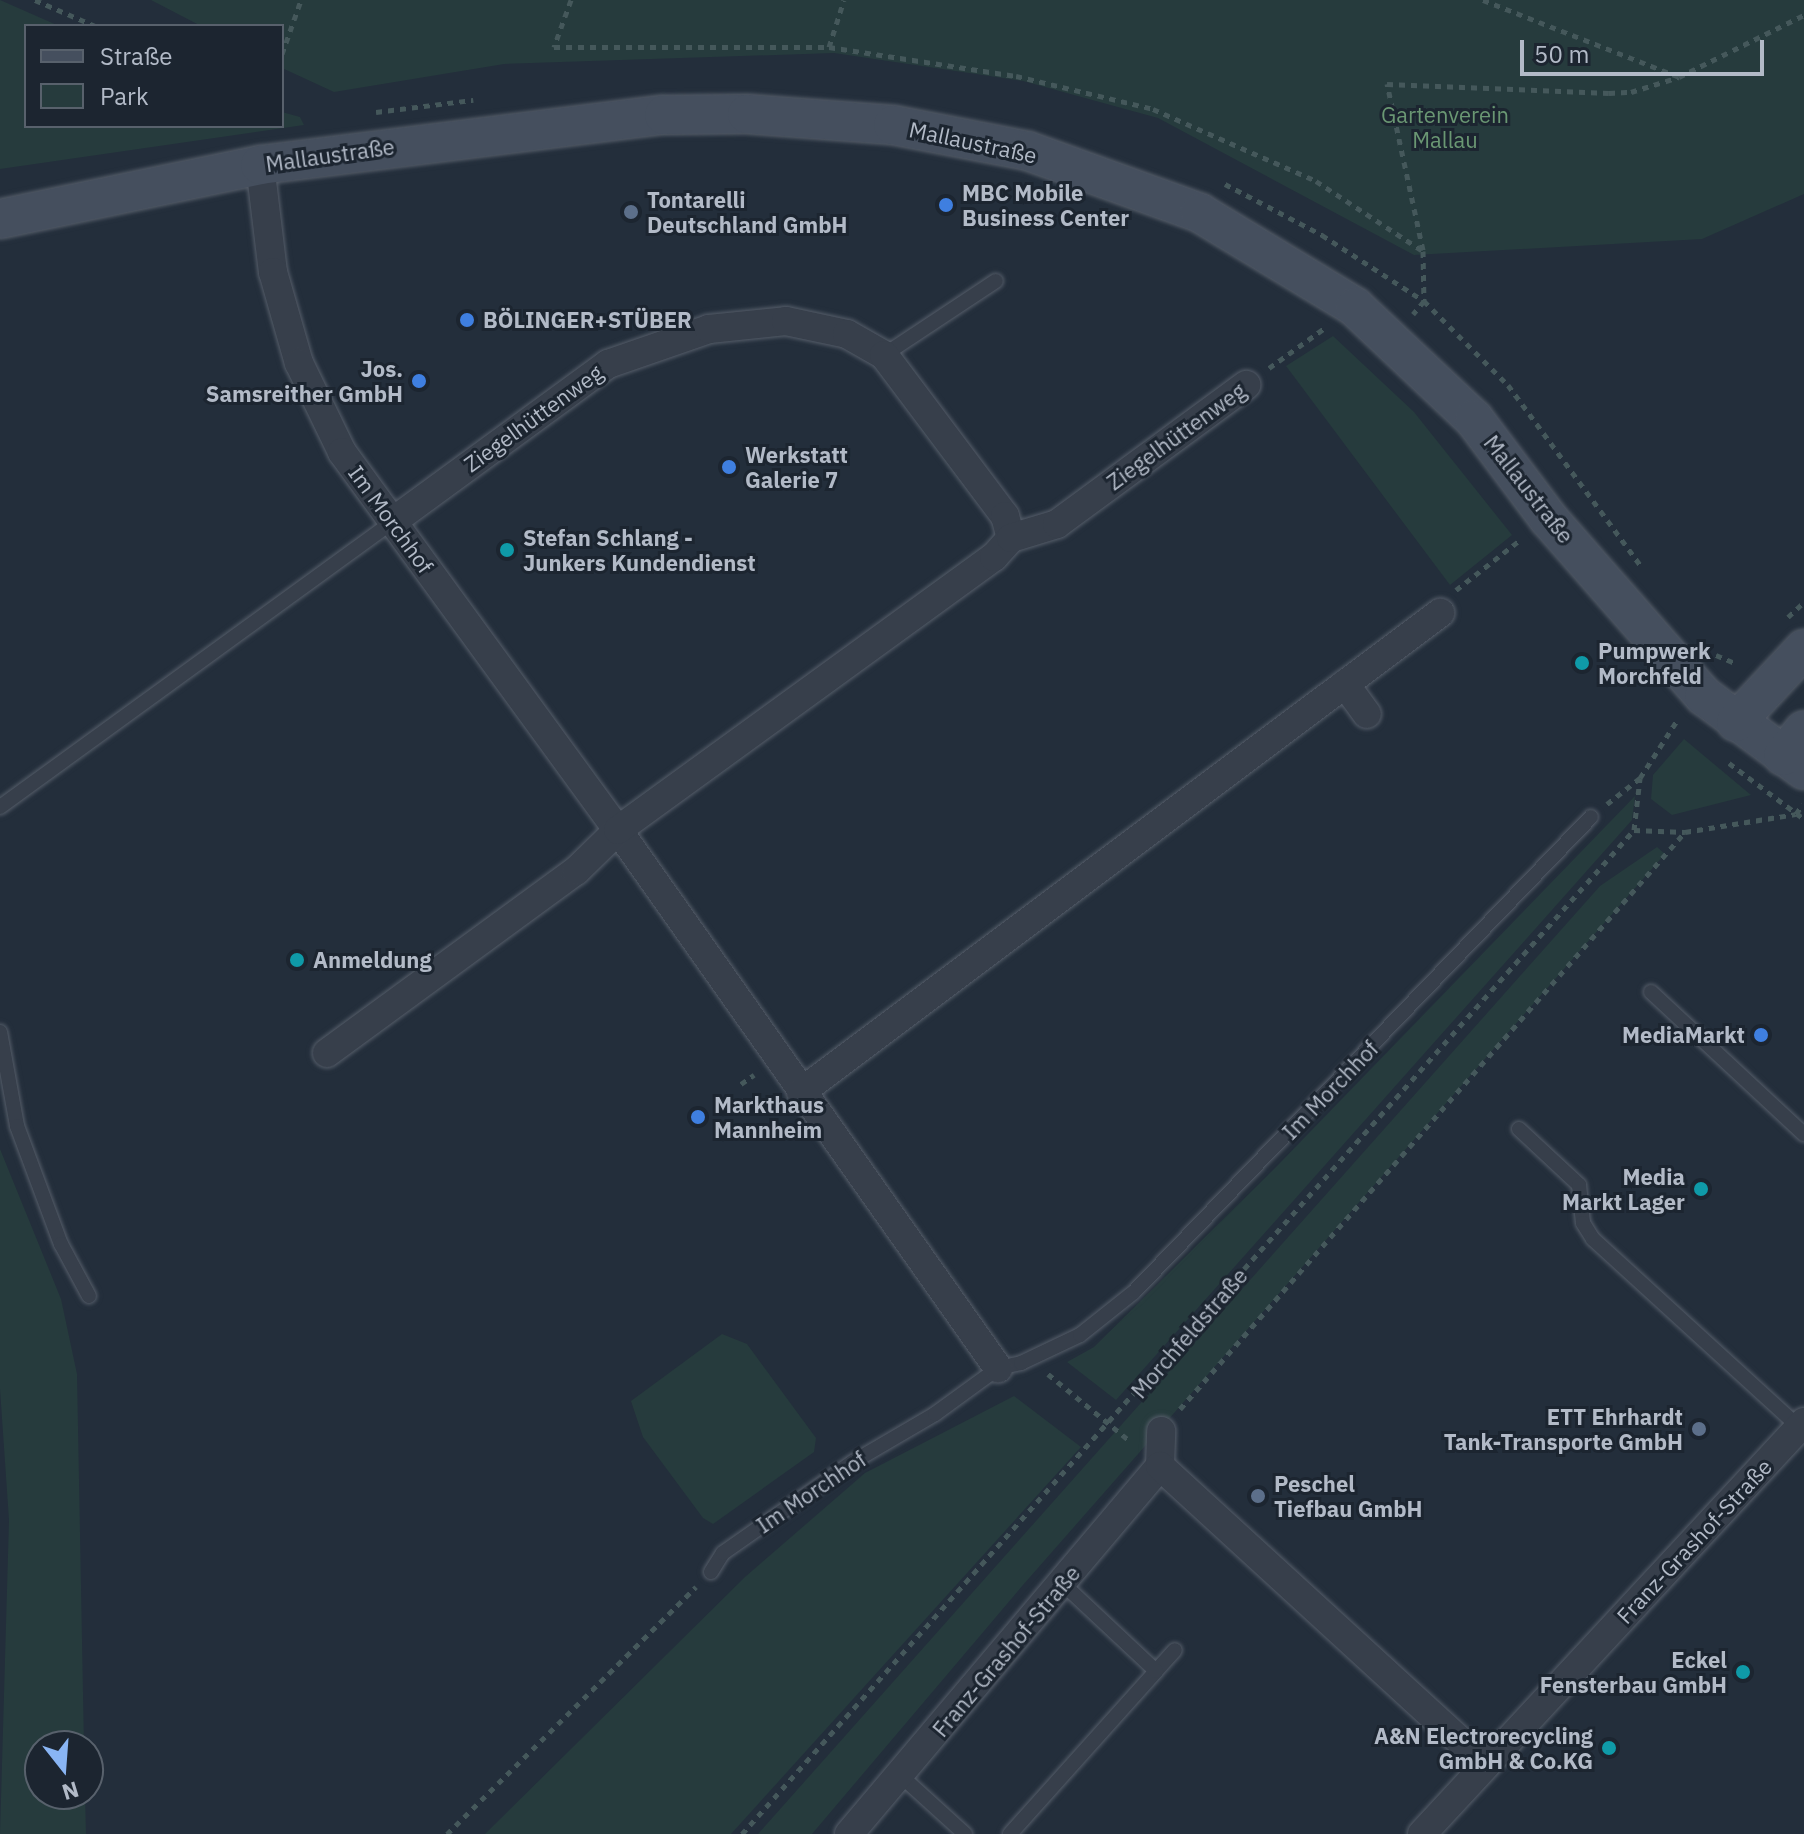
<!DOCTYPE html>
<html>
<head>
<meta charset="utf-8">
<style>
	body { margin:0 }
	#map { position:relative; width:1804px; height:1834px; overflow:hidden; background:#232e3b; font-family:"IBM Plex Sans",sans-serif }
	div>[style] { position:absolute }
	.green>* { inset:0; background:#263b3d }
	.path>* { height:5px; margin-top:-2.5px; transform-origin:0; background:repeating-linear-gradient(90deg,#45585b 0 6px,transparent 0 12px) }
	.roads { filter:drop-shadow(0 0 2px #555d69) drop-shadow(0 0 2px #555d69) }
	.lane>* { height:14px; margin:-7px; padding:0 7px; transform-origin:7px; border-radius:7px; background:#373f4b }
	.street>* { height:28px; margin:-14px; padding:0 14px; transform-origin:14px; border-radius:14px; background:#373f4b }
	.secondary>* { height:38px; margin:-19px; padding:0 19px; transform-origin:19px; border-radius:19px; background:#454f5e }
	.dots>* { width:22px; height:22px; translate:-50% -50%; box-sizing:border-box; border:4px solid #1c2530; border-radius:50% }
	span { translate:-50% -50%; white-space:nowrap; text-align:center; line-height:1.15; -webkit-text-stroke:6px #1c2530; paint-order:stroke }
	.park-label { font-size:22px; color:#6a9773 }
	.street-label { font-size:22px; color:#b2bac7 }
	.poi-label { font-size:22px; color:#b2bac7; font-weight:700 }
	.left { translate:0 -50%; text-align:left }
	.right { translate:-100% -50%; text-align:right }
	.legend { position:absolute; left:24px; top:24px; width:260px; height:104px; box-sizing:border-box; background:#1c2530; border:2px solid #58616c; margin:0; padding:10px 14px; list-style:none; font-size:24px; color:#b2bac7 }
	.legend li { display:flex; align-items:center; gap:16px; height:40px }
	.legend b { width:40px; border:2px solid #58616c }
	.north { position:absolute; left:24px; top:1730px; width:80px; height:80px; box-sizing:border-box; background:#1c2530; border:2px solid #58616c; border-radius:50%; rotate:163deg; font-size:22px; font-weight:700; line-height:32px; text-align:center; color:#b2bac7 }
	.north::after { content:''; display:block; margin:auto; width:28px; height:36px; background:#89b5f4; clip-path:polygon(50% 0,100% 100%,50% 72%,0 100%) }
	.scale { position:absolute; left:1520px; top:40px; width:244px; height:36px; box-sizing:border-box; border:4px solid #b2bac7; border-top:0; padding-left:10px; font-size:24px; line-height:28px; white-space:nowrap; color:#b2bac7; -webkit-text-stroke:6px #1c2530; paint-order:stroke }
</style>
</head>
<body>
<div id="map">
	<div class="green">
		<div style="clip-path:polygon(0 0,59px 26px,26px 26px,26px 126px,282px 126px,282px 112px,300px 117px,304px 125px,0 169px)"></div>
		<div style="clip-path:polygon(151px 0,1804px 0,1804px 194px,1702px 239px,1414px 255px,1158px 118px,1023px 81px,834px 53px,504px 64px,334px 92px,282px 68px,282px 26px,201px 26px)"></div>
		<div style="clip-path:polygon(1333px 336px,1414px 412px,1512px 535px,1450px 585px,1286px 366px)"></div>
		<div style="clip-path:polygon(1684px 739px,1751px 795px,1672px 815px,1651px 799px,1653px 775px)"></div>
		<div style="clip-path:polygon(1635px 796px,1632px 820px,1116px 1400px,1067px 1362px,1094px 1347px,1279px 1164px)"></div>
		<div style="clip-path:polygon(1657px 847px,1665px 854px,1023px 1585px,812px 1834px,758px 1834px,1600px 886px)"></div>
		<div style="clip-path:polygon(0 1149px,61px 1299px,77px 1374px,84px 1746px,40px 1746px,40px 1794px,85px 1794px,86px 1834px,0 1834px,9px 1520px,0 1389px)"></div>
		<div style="clip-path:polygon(722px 1334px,747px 1344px,816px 1438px,814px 1452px,713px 1524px,703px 1518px,643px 1437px,631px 1401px)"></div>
		<div style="clip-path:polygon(1014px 1396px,1081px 1447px,731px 1834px,485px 1834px,745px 1577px,865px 1473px)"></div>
	</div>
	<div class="path">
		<div style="left:35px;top:0;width:65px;rotate:23.4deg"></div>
		<div style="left:571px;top:0;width:50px;rotate:109.9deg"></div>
		<div style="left:554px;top:47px;width:275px"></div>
		<div style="left:829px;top:47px;width:189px;rotate:8.8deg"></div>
		<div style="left:1016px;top:76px;width:141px;rotate:13.5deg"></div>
		<div style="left:1153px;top:109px;width:178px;rotate:23.8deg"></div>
		<div style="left:1316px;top:181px;width:128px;rotate:33.2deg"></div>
		<div style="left:1423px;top:251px;width:50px;rotate:88.9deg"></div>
		<div style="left:1424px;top:301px;width:17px;rotate:130deg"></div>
		<div style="left:1483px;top:0;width:211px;rotate:21.4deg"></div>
		<div style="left:1679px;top:77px;width:140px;rotate:-26.4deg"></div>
		<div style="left:829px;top:47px;width:49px;rotate:-72.3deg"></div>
		<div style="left:282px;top:54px;width:57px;rotate:-70.6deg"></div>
		<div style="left:376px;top:112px;width:98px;rotate:-7.1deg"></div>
		<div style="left:1225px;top:184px;width:110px;rotate:27.7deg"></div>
		<div style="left:1322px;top:235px;width:121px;rotate:32.9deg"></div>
		<div style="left:1424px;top:301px;width:119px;rotate:45deg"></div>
		<div style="left:1508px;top:385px;width:223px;rotate:53.7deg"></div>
		<div style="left:1423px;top:250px;width:170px;rotate:-102.2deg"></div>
		<div style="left:1387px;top:84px;width:222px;rotate:2.3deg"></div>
		<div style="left:1609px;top:93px;width:22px;rotate:-3deg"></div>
		<div style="left:1631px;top:92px;width:50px;rotate:-17.4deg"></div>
		<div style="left:1269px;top:368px;width:70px;rotate:-35.7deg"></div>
		<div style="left:1456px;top:590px;width:81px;rotate:-38deg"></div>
		<div style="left:1788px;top:617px;width:22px;rotate:-43deg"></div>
		<div style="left:1716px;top:655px;width:23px;rotate:23deg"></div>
		<div style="left:1729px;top:763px;width:94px;rotate:36.7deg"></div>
		<div style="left:1607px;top:804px;width:42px;rotate:-38.2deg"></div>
		<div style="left:1634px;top:830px;width:52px;rotate:-83.4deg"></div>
		<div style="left:1640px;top:778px;width:70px;rotate:-57.2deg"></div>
		<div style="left:1634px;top:830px;width:51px;rotate:2.2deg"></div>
		<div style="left:1685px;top:832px;width:112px;rotate:-9.2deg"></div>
		<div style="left:1796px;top:814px;width:12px;rotate:-55deg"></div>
		<div style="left:741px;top:1084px;width:16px;rotate:-35deg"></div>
		<div style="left:1048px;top:1374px;width:106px;rotate:39.3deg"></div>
		<div style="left:1180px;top:1409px;width:767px;rotate:-48.81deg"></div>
		<div style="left:447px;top:1834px;width:351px;rotate:-44.8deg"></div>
		<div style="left:742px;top:1834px;width:1343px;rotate:-48.38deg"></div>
	</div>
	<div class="roads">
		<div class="lane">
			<div style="left:884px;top:355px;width:134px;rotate:-33.5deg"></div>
			<div style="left:0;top:807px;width:485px;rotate:-36deg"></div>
			<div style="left:1651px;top:992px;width:209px;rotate:42.9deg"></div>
			<div style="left:0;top:1032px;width:96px;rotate:79.7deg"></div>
			<div style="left:17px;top:1126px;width:126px;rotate:69.6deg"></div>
			<div style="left:61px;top:1244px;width:59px;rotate:61.7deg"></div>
			<div style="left:1519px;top:1129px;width:82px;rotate:43deg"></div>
			<div style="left:1579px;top:1185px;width:38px;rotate:84deg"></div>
			<div style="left:1583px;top:1223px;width:19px;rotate:58deg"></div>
			<div style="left:1593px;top:1239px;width:279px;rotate:42.4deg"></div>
			<div style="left:711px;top:1572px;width:22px;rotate:-58deg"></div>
			<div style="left:723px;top:1553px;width:159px;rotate:-35deg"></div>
			<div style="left:853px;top:1462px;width:95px;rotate:-30.3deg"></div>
			<div style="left:935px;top:1414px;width:78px;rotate:-36.1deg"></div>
			<div style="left:998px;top:1368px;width:24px;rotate:-12deg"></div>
			<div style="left:1021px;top:1363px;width:65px;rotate:-25.4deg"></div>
			<div style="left:1080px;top:1335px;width:69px;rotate:-38.5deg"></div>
			<div style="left:1134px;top:1292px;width:659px;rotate:-46.11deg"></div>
			<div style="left:1156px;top:1671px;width:28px;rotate:-48deg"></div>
			<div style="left:900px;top:1775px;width:88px;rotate:42.2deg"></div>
			<div style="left:1010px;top:1834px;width:219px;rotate:-48.1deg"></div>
			<div style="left:1156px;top:1671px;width:127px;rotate:-136.9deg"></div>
		</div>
		<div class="street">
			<div style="left:260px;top:165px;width:108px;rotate:83.1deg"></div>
			<div style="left:273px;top:272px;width:95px;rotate:74.1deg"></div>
			<div style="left:299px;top:363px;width:99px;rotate:64.2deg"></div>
			<div style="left:342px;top:452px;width:468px;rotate:53.9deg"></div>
			<div style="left:618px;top:830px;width:659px;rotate:54.77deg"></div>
			<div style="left:392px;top:522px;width:268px;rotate:-36.2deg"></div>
			<div style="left:608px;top:364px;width:107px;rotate:-19.1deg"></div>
			<div style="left:709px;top:329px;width:77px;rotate:-5.9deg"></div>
			<div style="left:786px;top:321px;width:62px;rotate:12deg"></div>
			<div style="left:847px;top:334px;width:43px;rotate:29.6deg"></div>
			<div style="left:884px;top:355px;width:201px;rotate:53.1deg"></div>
			<div style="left:1005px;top:516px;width:23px;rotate:75deg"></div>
			<div style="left:1345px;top:684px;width:37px;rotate:54deg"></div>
			<div style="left:327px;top:1053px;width:308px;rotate:-36.2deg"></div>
			<div style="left:576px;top:871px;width:59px;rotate:-44.3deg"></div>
			<div style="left:618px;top:830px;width:465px;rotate:-36deg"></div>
			<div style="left:994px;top:557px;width:25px;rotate:-48deg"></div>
			<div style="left:1011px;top:538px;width:48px;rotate:-16.9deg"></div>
			<div style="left:1057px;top:524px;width:235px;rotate:-36.3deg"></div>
			<div style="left:801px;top:1092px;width:799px;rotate:-36.86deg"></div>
			<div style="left:1160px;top:1466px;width:35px;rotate:-88deg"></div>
			<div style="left:849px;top:1834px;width:482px;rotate:-49.8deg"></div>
			<div style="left:1160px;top:1466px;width:442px;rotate:42.5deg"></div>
			<div style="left:1422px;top:1834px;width:562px;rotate:-47.16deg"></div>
		</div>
		<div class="secondary">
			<div style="left:0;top:219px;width:266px;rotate:-11.7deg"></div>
			<div style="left:260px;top:165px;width:407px;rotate:-7.1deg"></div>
			<div style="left:664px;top:115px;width:83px;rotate:-0.7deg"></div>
			<div style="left:747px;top:114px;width:146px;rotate:4.3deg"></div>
			<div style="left:893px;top:125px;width:137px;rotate:10.9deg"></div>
			<div style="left:1028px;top:151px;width:183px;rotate:19.8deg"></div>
			<div style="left:1200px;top:213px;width:181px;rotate:31.2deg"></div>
			<div style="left:1355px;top:307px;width:163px;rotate:43.3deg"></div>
			<div style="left:1474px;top:419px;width:124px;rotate:53.2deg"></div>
			<div style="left:1548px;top:518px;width:237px;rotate:48.8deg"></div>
			<div style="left:1704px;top:696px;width:124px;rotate:36.5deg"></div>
			<div style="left:1736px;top:722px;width:100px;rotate:-47deg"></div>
			<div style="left:1783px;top:756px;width:33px;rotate:-51deg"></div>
		</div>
	</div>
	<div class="dots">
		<div style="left:946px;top:205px;background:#3f7fe0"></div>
		<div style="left:631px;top:212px;background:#5c6f8a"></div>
		<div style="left:467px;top:320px;background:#3f7fe0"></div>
		<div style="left:419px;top:381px;background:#3f7fe0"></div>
		<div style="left:729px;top:467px;background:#3f7fe0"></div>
		<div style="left:507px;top:550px;background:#0f9aa8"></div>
		<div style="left:1582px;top:663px;background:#0f9aa8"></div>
		<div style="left:297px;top:960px;background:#0f9aa8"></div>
		<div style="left:1761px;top:1035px;background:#3f7fe0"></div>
		<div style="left:698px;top:1117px;background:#3f7fe0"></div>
		<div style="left:1701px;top:1189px;background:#0f9aa8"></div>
		<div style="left:1699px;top:1429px;background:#5c6f8a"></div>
		<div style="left:1258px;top:1496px;background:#5c6f8a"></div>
		<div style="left:1743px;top:1672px;background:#0f9aa8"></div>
		<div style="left:1609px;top:1748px;background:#0f9aa8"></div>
	</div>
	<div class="park-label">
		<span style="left:1445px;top:127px">Gartenverein<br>Mallau</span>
	</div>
	<div class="street-label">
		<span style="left:973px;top:142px;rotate:12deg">Mallaustraße</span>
		<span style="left:330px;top:155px;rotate:-8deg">Mallaustraße</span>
		<span style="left:533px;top:418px;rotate:-36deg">Ziegelhüttenweg</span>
		<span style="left:1176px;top:436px;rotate:-36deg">Ziegelhüttenweg</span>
		<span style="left:1529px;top:489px;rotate:52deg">Mallaustraße</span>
		<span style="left:391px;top:519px;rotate:54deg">Im Morchhof</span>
		<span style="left:1330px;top:1090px;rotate:-46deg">Im Morchhof</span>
		<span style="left:1189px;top:1333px;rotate:-49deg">Morchfeldstraße</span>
		<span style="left:811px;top:1492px;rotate:-34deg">Im Morchhof</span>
		<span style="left:1694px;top:1541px;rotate:-47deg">Franz-Grashof-Straße</span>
		<span style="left:1006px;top:1651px;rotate:-50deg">Franz-Grashof-Straße</span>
	</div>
	<div class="poi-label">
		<span class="left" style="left:962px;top:205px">MBC Mobile<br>Business Center</span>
		<span class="left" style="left:647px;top:212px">Tontarelli<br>Deutschland GmbH</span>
		<span class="left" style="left:483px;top:320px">BÖLINGER+STÜBER</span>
		<span class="right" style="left:403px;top:381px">Jos.<br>Samsreither GmbH</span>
		<span class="left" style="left:745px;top:467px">Werkstatt<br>Galerie 7</span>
		<span class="left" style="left:523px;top:550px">Stefan Schlang -<br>Junkers Kundendienst</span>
		<span class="left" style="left:1598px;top:663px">Pumpwerk<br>Morchfeld</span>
		<span class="left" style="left:313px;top:960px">Anmeldung</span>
		<span class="right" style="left:1745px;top:1035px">MediaMarkt</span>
		<span class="left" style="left:714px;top:1117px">Markthaus<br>Mannheim</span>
		<span class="right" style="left:1685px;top:1189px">Media<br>Markt Lager</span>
		<span class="right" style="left:1683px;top:1429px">ETT Ehrhardt<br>Tank-Transporte GmbH</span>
		<span class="left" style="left:1274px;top:1496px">Peschel<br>Tiefbau GmbH</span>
		<span class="right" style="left:1727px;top:1672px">Eckel<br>Fensterbau GmbH</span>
		<span class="right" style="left:1593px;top:1748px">A&amp;N Electrorecycling<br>GmbH &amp; Co.KG</span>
	</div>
	<ul class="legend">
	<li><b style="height:10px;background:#454f5e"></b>Straße</li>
	<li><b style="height:22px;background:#263b3d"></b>Park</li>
	</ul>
	<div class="north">N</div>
	<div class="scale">50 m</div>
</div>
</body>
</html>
